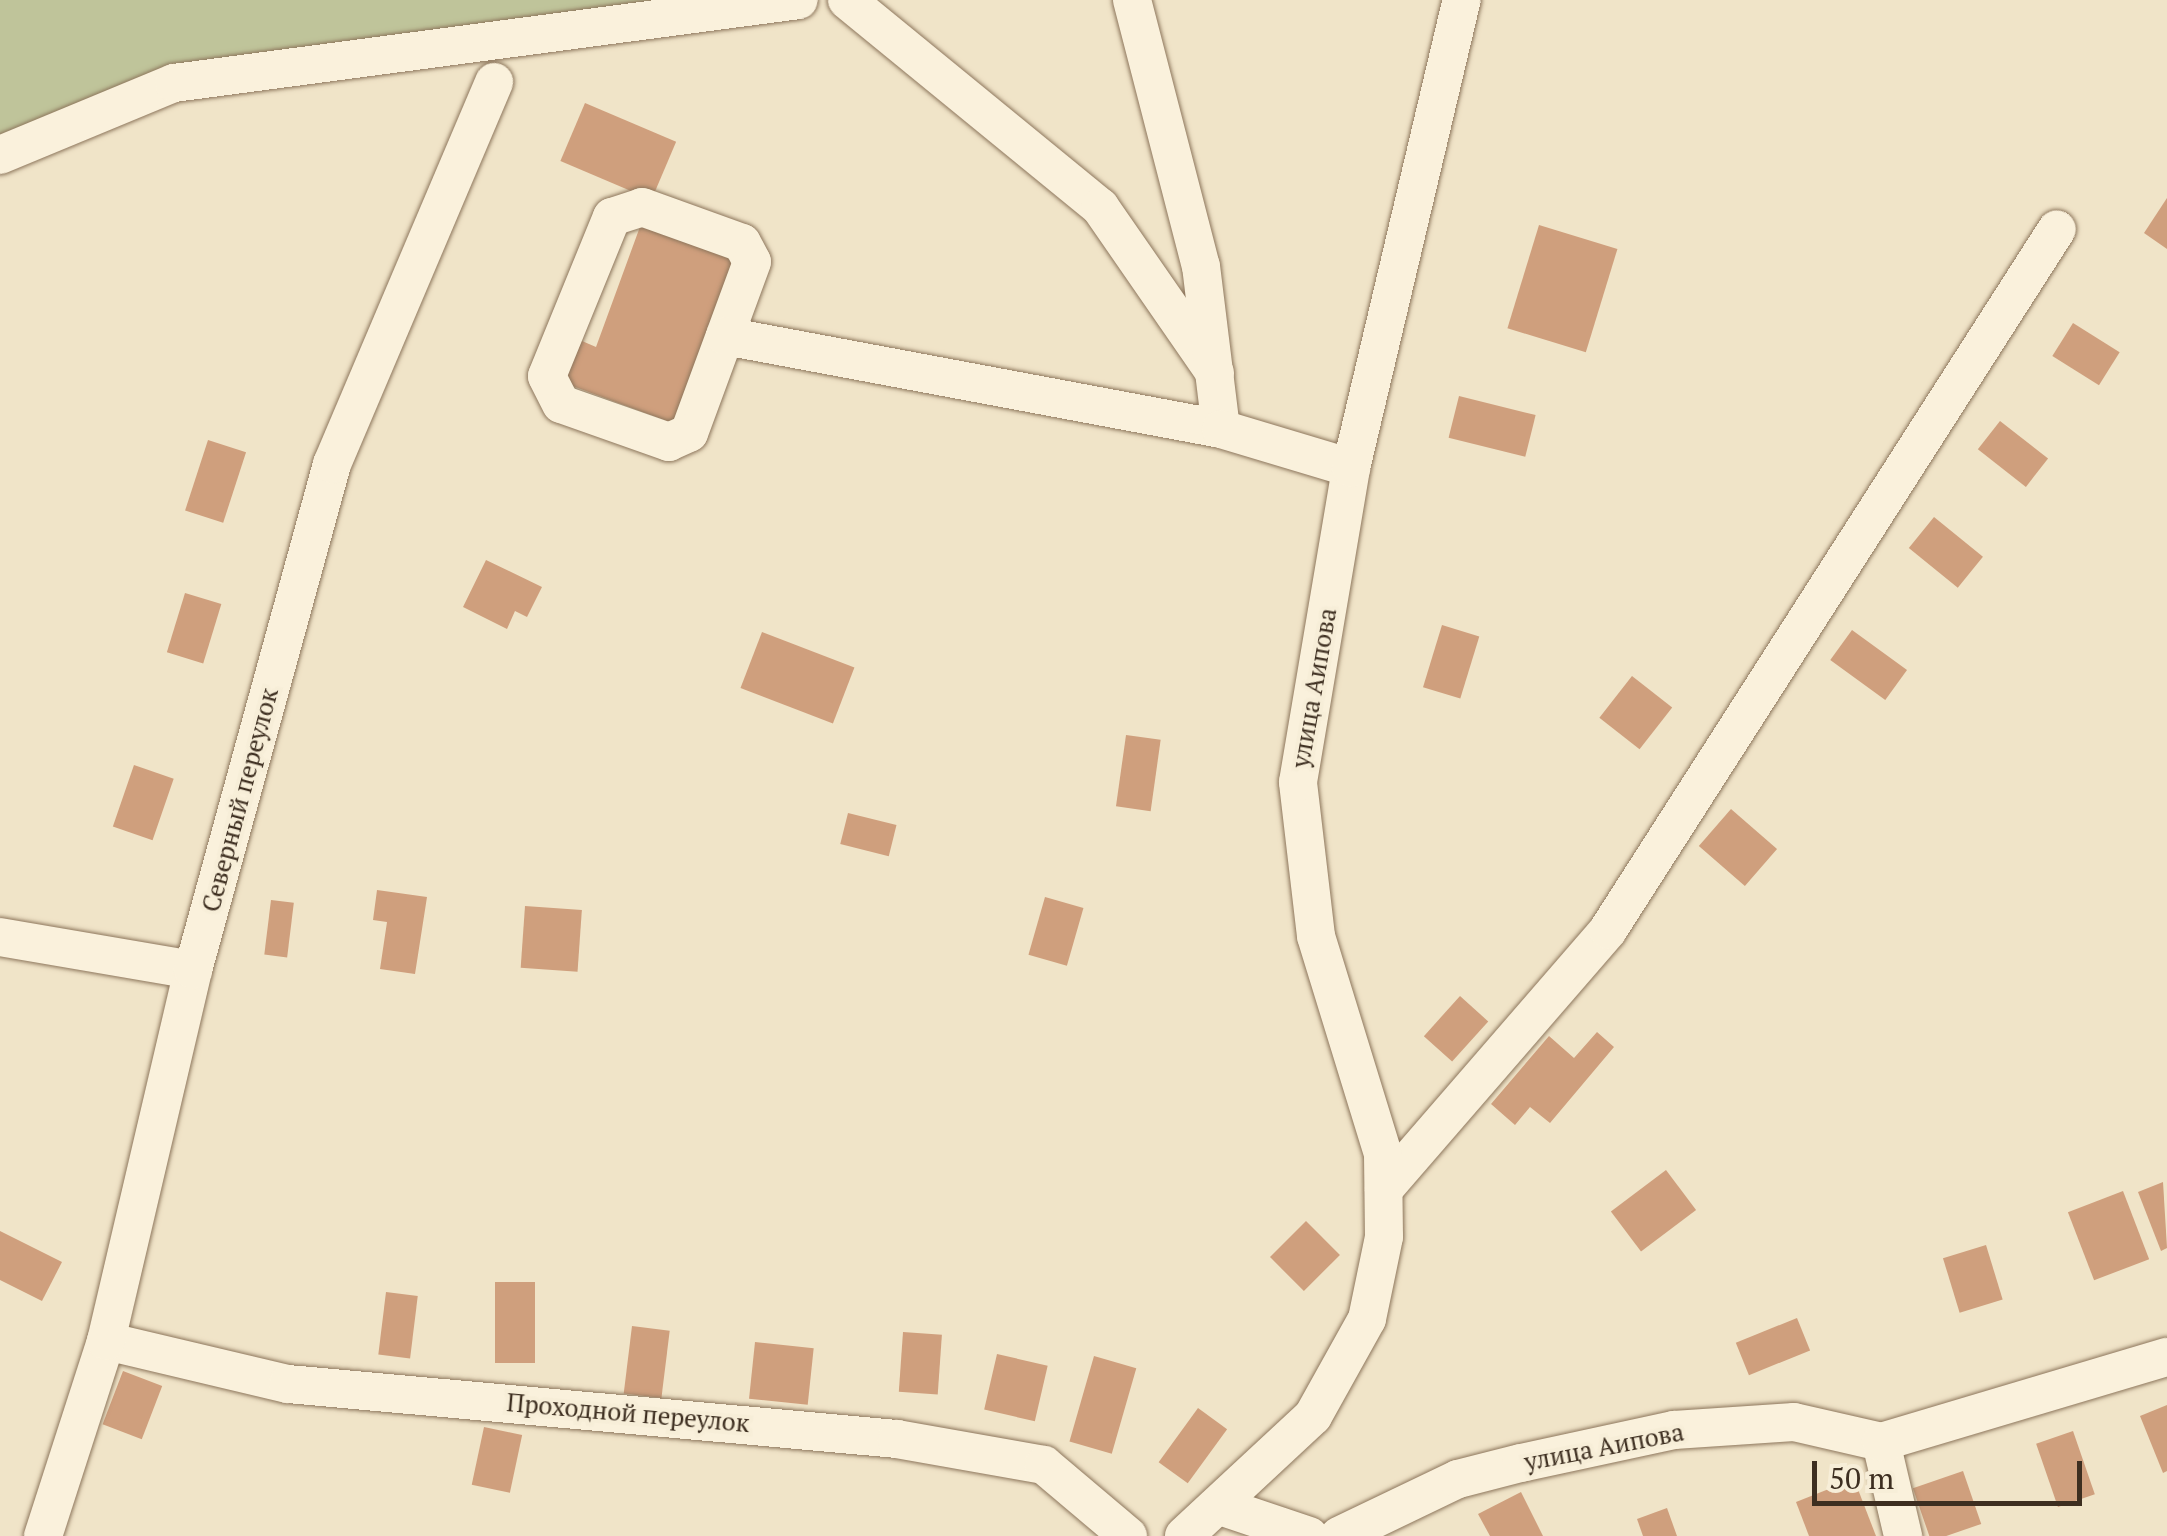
<!DOCTYPE html>
<html>
<head>
<meta charset="utf-8">
<style>
	body { margin:0 }
	#map { position:relative; width:2167px; height:1536px; overflow:hidden; background:#f0e4c8; font-family:"PT Serif",serif }
	div>[style] { position:absolute }
	.cemetery>* { inset:0; background:#bfc49a }
	.building>* { inset:0; background:#cf9f7d; transform-origin:0 0 }
	.roads { filter:drop-shadow(0 0 2px #8d765c) drop-shadow(0 0 2px #8d765c) }
	.minor>* { height:38px; margin:-19px; padding:0 19px; transform-origin:19px; border-radius:19px; background:#faf1dc }
	span { translate:-50% -50%; white-space:nowrap; text-align:center; line-height:1.15; -webkit-text-stroke:8px #f7eed8; paint-order:stroke }
	.street-label { font-size:25px; color:#3d2e20 }
	.scale { position:absolute; left:1812px; top:1461px; width:270px; height:45px; box-sizing:border-box; border:5px solid #3d2e20; border-top:0; padding-left:12px; font-size:30px; line-height:35px; white-space:nowrap; color:#3d2e20; -webkit-text-stroke:8px #f7eed8; paint-order:stroke }
</style>
</head>
<body>
<div id="map">
	<div class="cemetery">
		<div style="clip-path:polygon(0 0,799px 0,174px 83px,0 155px)"></div>
	</div>
	<div class="building">
		<div style="left:585px;top:103px;width:99px;height:63px;rotate:23deg"></div>
		<div style="clip-path:polygon(2167px 198px,2167px 249px,2144px 233px)"></div>
		<div style="clip-path:polygon(641px 224px,736px 259px,675px 424px,559px 381px,575px 338px,596px 347px)"></div>
		<div style="left:1539px;top:225px;width:82px;height:108px;rotate:17deg"></div>
		<div style="left:2073px;top:323px;width:55px;height:39px;rotate:32deg"></div>
		<div style="left:1459px;top:396px;width:79px;height:43px;rotate:14deg"></div>
		<div style="left:2000px;top:421px;width:61px;height:36px;rotate:38deg"></div>
		<div style="left:208px;top:440px;width:40px;height:74px;rotate:18deg"></div>
		<div style="left:1934px;top:517px;width:63px;height:40px;rotate:39deg"></div>
		<div style="clip-path:polygon(486px 560px,542px 587px,527px 617px,515px 611px,507px 629px,463px 607px)"></div>
		<div style="left:185px;top:593px;width:38px;height:62px;rotate:17deg"></div>
		<div style="left:1442px;top:625px;width:39px;height:65px;rotate:17deg"></div>
		<div style="left:1852px;top:630px;width:68px;height:37px;rotate:36deg"></div>
		<div style="left:762px;top:632px;width:99px;height:60px;rotate:21deg"></div>
		<div style="left:1632px;top:676px;width:51px;height:53px;rotate:38deg"></div>
		<div style="left:1126px;top:735px;width:35px;height:72px;rotate:8deg"></div>
		<div style="left:134px;top:765px;width:42px;height:65px;rotate:19deg"></div>
		<div style="left:1731px;top:809px;width:61px;height:49px;rotate:41deg"></div>
		<div style="left:848px;top:813px;width:50px;height:32px;rotate:14deg"></div>
		<div style="clip-path:polygon(377px 890px,427px 897px,415px 974px,380px 969px,387px 922px,373px 920px)"></div>
		<div style="left:1045px;top:897px;width:40px;height:60px;rotate:16deg"></div>
		<div style="left:271px;top:900px;width:23px;height:55px;rotate:7deg"></div>
		<div style="left:525px;top:906px;width:57px;height:62px;rotate:4deg"></div>
		<div style="left:1460px;top:996px;width:38px;height:54px;rotate:42deg"></div>
		<div style="clip-path:polygon(1597px 1032px,1614px 1047px,1550px 1123px,1530px 1107px,1515px 1125px,1491px 1104px,1549px 1036px,1574px 1058px)"></div>
		<div style="left:1666px;top:1170px;width:50px;height:69px;rotate:53deg"></div>
		<div style="clip-path:polygon(2163px 1182px,2167px 1248px,2161px 1251px,2138px 1192px)"></div>
		<div style="left:2123px;top:1191px;width:73px;height:59px;rotate:69deg"></div>
		<div style="left:1306px;top:1221px;width:48px;height:51px;rotate:45deg"></div>
		<div style="clip-path:polygon(0 1231px,62px 1262px,42px 1301px,0 1280px)"></div>
		<div style="left:1986px;top:1245px;width:57px;height:45px;rotate:73deg"></div>
		<div style="left:535px;top:1282px;width:81px;height:40px;rotate:90deg"></div>
		<div style="left:386px;top:1292px;width:32px;height:63px;rotate:7deg"></div>
		<div style="left:1797px;top:1318px;width:35px;height:66px;rotate:68deg"></div>
		<div style="left:632px;top:1326px;width:38px;height:68px;rotate:7deg"></div>
		<div style="left:903px;top:1332px;width:39px;height:60px;rotate:4deg"></div>
		<div style="left:755px;top:1342px;width:59px;height:57px;rotate:6deg"></div>
		<div style="left:997px;top:1354px;width:52px;height:57px;rotate:13deg"></div>
		<div style="left:1094px;top:1356px;width:44px;height:89px;rotate:16deg"></div>
		<div style="left:123px;top:1371px;width:42px;height:57px;rotate:21deg"></div>
		<div style="clip-path:polygon(2167px 1405px,2167px 1471px,2163px 1473px,2140px 1416px)"></div>
		<div style="left:1198px;top:1408px;width:36px;height:67px;rotate:36deg"></div>
		<div style="left:484px;top:1427px;width:39px;height:59px;rotate:12deg"></div>
		<div style="left:2073px;top:1431px;width:67px;height:39px;rotate:71deg"></div>
		<div style="left:1963px;top:1471px;width:56px;height:53px;rotate:71deg"></div>
		<div style="clip-path:polygon(1854px 1479px,1876px 1536px,1809px 1536px,1796px 1502px)"></div>
		<div style="clip-path:polygon(1521px 1492px,1543px 1536px,1490px 1536px,1478px 1514px)"></div>
		<div style="clip-path:polygon(1667px 1508px,1677px 1536px,1643px 1536px,1637px 1519px)"></div>
	</div>
	<div class="roads">
		<div class="minor">
			<div style="left:847px;top:0;width:327px;rotate:39.3deg"></div>
			<div style="left:1100px;top:207px;width:202px;rotate:55.3deg"></div>
			<div style="left:1132px;top:0;width:275px;rotate:75.5deg"></div>
			<div style="left:1201px;top:266px;width:164px;rotate:83deg"></div>
			<div style="left:0;top:155px;width:188px;rotate:-22.5deg"></div>
			<div style="left:174px;top:83px;width:630px;rotate:-7.56deg"></div>
			<div style="left:642px;top:207px;width:106px;rotate:19.8deg"></div>
			<div style="left:742px;top:243px;width:21px;rotate:62deg"></div>
			<div style="left:752px;top:262px;width:182px;rotate:110.2deg"></div>
			<div style="left:689px;top:433px;width:22px;rotate:156deg"></div>
			<div style="left:669px;top:442px;width:114px;rotate:-160.6deg"></div>
			<div style="left:561px;top:404px;width:31px;rotate:-117deg"></div>
			<div style="left:547px;top:376px;width:172px;rotate:-67.8deg"></div>
			<div style="left:612px;top:217px;width:32px;rotate:-18deg"></div>
			<div style="left:725px;top:336px;width:505px;rotate:10.62deg"></div>
			<div style="left:1221px;top:429px;width:136px;rotate:16.7deg"></div>
			<div style="left:0;top:937px;width:196px;rotate:9.7deg"></div>
			<div style="left:1384px;top:1189px;width:342px;rotate:-49.1deg"></div>
			<div style="left:1608px;top:930px;width:832px;rotate:-57.36deg"></div>
			<div style="left:106px;top:1341px;width:187px;rotate:13.3deg"></div>
			<div style="left:288px;top:1384px;width:611px;rotate:5.16deg"></div>
			<div style="left:897px;top:1439px;width:149px;rotate:10deg"></div>
			<div style="left:1044px;top:1465px;width:110px;rotate:40.2deg"></div>
			<div style="left:1881px;top:1442px;width:97px;rotate:76.8deg"></div>
			<div style="left:1223px;top:1507px;width:91px;rotate:18.6deg"></div>
			<div style="left:43px;top:1536px;width:205px;rotate:-72.1deg"></div>
			<div style="left:106px;top:1341px;width:381px;rotate:-76.8deg"></div>
			<div style="left:193px;top:970px;width:525px;rotate:-74.64deg"></div>
			<div style="left:332px;top:464px;width:415px;rotate:-67deg"></div>
			<div style="left:1184px;top:1536px;width:176px;rotate:-42.9deg"></div>
			<div style="left:1313px;top:1416px;width:111px;rotate:-60.9deg"></div>
			<div style="left:1367px;top:1319px;width:84px;rotate:-78.3deg"></div>
			<div style="left:1384px;top:1237px;width:83px;rotate:-90.7deg"></div>
			<div style="left:1383px;top:1154px;width:228px;rotate:-107.1deg"></div>
			<div style="left:1316px;top:936px;width:155px;rotate:-96.7deg"></div>
			<div style="left:1298px;top:782px;width:318px;rotate:-80.4deg"></div>
			<div style="left:1351px;top:468px;width:481px;rotate:-76.7deg"></div>
			<div style="left:1339px;top:1536px;width:132px;rotate:-25.6deg"></div>
			<div style="left:1458px;top:1479px;width:65px;rotate:-14.3deg"></div>
			<div style="left:1521px;top:1463px;width:157px;rotate:-12.2deg"></div>
			<div style="left:1674px;top:1430px;width:120px;rotate:-3.8deg"></div>
			<div style="left:1794px;top:1422px;width:89px;rotate:12.9deg"></div>
			<div style="left:1881px;top:1442px;width:298px;rotate:-16.6deg"></div>
		</div>
	</div>
	<div class="street-label">
		<span style="left:1314px;top:688px;rotate:-80deg">улица Аипова</span>
		<span style="left:240px;top:800px;rotate:-75deg">Северный переулок</span>
		<span style="left:628px;top:1413px;rotate:5deg">Проходной переулок</span>
		<span style="left:1604px;top:1447px;rotate:-11deg">улица Аипова</span>
	</div>
	<div class="scale">50 m</div>
</div>
</body>
</html>
